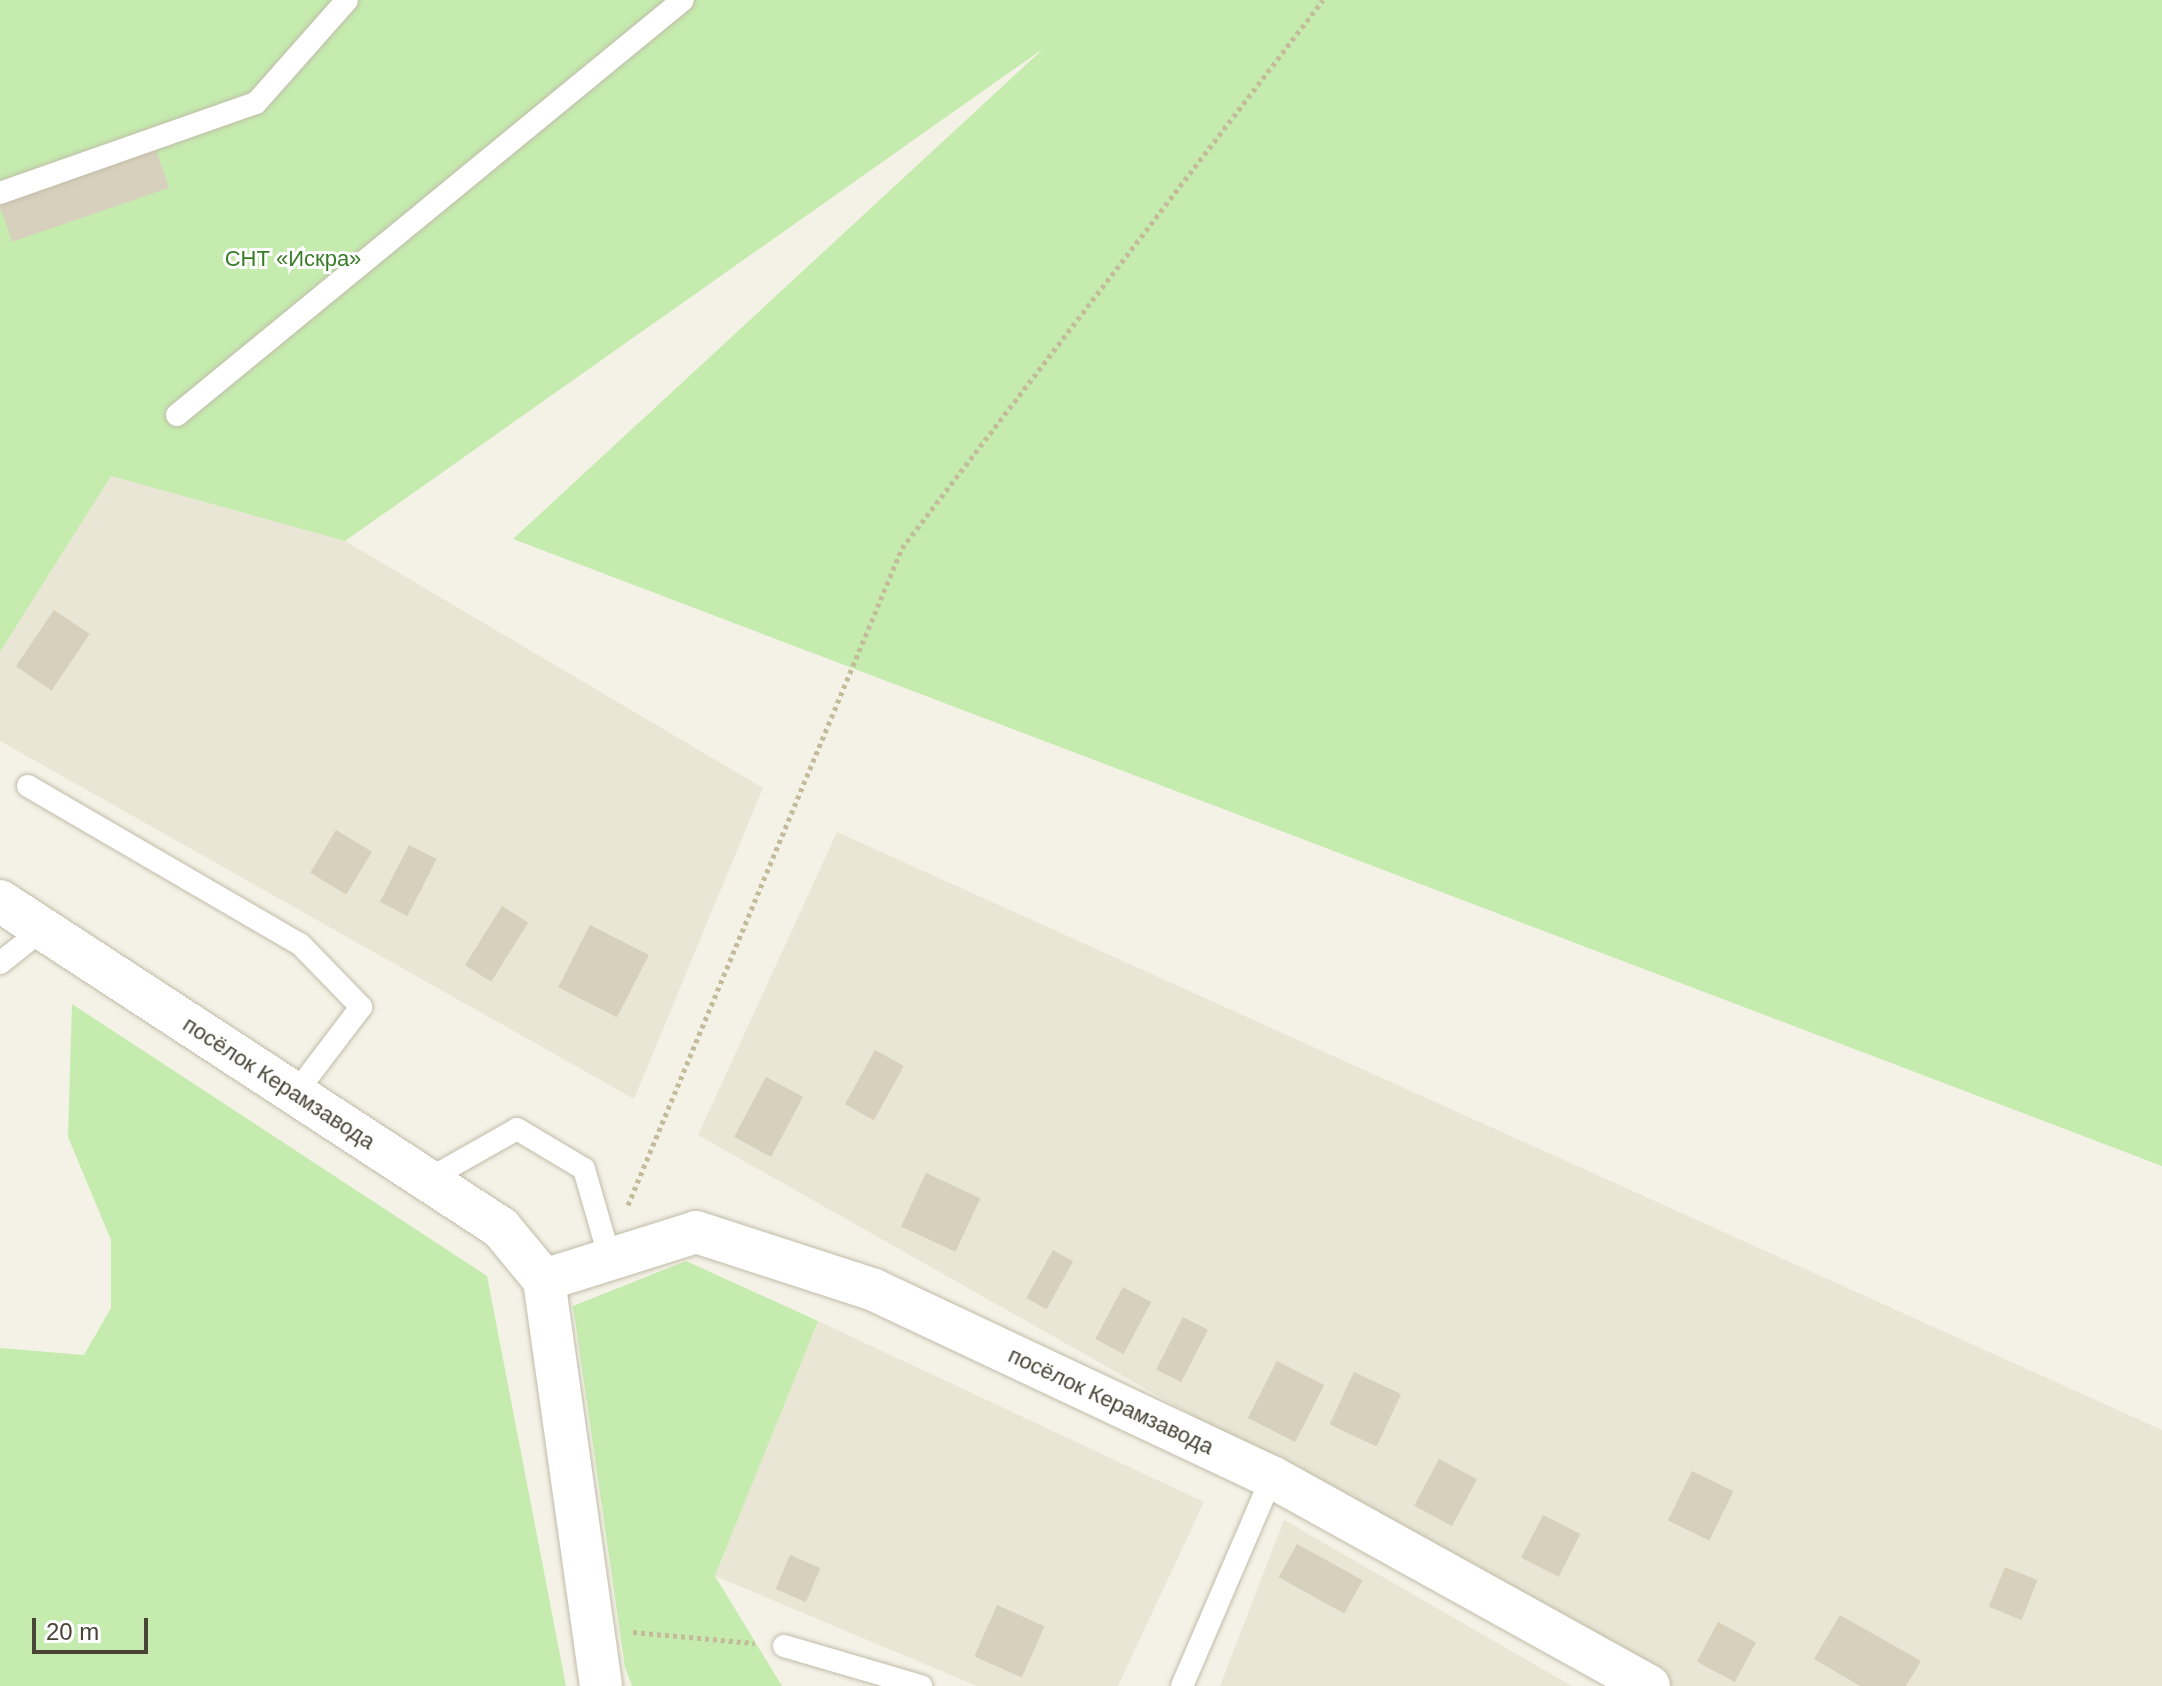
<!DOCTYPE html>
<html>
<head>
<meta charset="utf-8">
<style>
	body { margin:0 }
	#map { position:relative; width:2162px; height:1686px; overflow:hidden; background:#f4f2e7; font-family:Helvetica,sans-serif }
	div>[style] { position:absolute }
	.residential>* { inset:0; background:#e9e6d5 }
	.green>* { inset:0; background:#c5ebae }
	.building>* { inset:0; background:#d7d0bc; transform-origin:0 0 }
	.path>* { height:5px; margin-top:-2.5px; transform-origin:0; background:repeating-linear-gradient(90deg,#c3bb9a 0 4px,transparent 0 8px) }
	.roads { filter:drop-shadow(0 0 2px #c0bca9) drop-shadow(0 0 2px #c0bca9) }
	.service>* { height:22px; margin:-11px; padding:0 11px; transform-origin:11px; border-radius:11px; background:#fff }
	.minor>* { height:42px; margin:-21px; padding:0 21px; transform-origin:21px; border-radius:21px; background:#fff }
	span { translate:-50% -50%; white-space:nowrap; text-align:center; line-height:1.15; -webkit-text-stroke:6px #fff; paint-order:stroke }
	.park-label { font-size:22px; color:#387d26 }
	.street-label { font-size:22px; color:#484436 }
	.scale { position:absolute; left:32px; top:1618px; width:116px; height:36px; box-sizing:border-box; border:4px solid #484436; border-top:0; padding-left:10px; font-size:24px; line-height:28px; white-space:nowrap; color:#484436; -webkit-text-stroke:6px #fff; paint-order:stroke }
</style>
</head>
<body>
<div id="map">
	<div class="residential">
		<div style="clip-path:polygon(111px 476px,345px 541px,763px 788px,634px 1099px,0 741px,0 652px)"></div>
		<div style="clip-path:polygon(837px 832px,2162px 1430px,2162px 1686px,1670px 1686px,698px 1135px)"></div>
		<div style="clip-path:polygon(818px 1321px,1204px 1502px,1118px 1686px,977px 1686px,715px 1576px)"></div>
		<div style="clip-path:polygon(1284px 1520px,1572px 1686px,1220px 1686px)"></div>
	</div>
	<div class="green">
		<div style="clip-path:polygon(0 0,2162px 0,2162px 1166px,513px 539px,1044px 48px,345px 541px,111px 476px,0 652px)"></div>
		<div style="clip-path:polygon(72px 1004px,487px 1276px,566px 1686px,0 1686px,0 1348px,84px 1355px,111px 1308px,111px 1240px,68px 1137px)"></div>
		<div style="clip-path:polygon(686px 1261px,818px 1321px,715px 1576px,782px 1686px,632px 1686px,625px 1667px,573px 1306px)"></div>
	</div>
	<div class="building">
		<div style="left:156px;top:150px;width:40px;height:166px;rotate:71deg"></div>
		<div style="left:54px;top:610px;width:43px;height:68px;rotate:34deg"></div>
		<div style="left:336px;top:830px;width:42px;height:50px;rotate:31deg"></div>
		<div style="left:409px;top:845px;width:31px;height:64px;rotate:27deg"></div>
		<div style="left:502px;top:906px;width:31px;height:70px;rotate:32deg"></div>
		<div style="left:590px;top:925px;width:66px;height:70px;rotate:27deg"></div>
		<div style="left:875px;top:1050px;width:33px;height:62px;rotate:29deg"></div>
		<div style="left:766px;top:1077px;width:42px;height:68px;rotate:28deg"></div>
		<div style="left:926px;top:1173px;width:60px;height:59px;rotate:25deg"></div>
		<div style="left:1053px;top:1250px;width:23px;height:55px;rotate:29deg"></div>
		<div style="left:1123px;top:1287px;width:32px;height:59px;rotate:28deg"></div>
		<div style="left:1183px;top:1317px;width:28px;height:59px;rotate:27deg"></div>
		<div style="left:1277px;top:1361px;width:53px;height:64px;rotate:27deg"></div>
		<div style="left:1354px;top:1372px;width:52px;height:58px;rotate:25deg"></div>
		<div style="left:1439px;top:1459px;width:43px;height:53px;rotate:28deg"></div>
		<div style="left:1692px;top:1471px;width:46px;height:55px;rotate:26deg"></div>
		<div style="left:1543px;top:1515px;width:42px;height:48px;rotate:27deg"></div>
		<div style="left:1297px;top:1544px;width:75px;height:38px;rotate:29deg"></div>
		<div style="left:790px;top:1555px;width:33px;height:37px;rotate:23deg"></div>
		<div style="left:2005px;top:1567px;width:35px;height:43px;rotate:22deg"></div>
		<div style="left:997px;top:1605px;width:52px;height:56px;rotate:24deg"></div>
		<div style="clip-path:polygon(1840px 1615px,1921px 1661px,1906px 1686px,1860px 1686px,1814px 1659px)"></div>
		<div style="left:1718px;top:1622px;width:43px;height:45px;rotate:28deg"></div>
	</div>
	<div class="path">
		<div style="left:628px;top:1205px;width:712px;rotate:-67.36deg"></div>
		<div style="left:902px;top:548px;width:691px;rotate:-52.47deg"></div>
		<div style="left:633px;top:1632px;width:122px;rotate:5.2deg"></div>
	</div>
	<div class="roads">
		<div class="service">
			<div style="left:0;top:193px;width:271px;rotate:-19.4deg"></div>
			<div style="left:256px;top:103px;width:137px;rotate:-48.5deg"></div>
			<div style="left:177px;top:415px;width:654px;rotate:-39.36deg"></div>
			<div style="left:28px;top:786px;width:315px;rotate:30.2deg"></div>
			<div style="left:300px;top:944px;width:88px;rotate:45.9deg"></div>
			<div style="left:361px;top:1007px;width:109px;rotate:127.2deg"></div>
			<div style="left:0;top:963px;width:53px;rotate:-38.2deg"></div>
			<div style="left:427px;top:1180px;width:103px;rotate:-29.5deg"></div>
			<div style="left:517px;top:1129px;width:78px;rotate:30.8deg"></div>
			<div style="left:584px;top:1169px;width:94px;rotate:73.9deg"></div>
			<div style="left:784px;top:1646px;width:143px;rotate:16.3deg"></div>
			<div style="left:1182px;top:1686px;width:228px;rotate:-66.7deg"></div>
		</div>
		<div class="minor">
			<div style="left:0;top:901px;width:598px;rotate:33.13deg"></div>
			<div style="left:501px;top:1228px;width:67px;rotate:50.4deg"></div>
			<div style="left:544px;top:1280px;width:410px;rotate:82deg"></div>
			<div style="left:544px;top:1280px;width:159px;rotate:-17.5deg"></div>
			<div style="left:696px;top:1232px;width:187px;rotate:18deg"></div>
			<div style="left:874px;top:1290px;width:440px;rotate:25.2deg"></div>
			<div style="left:1272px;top:1477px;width:431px;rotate:29deg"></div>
		</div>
	</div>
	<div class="park-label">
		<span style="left:293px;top:259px">СНТ «Искра»</span>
	</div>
	<div class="street-label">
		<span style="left:279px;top:1083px;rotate:33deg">посёлок Керамзавода</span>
		<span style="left:1111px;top:1401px;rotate:25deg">посёлок Керамзавода</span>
	</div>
	<div class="scale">20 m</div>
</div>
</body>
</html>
